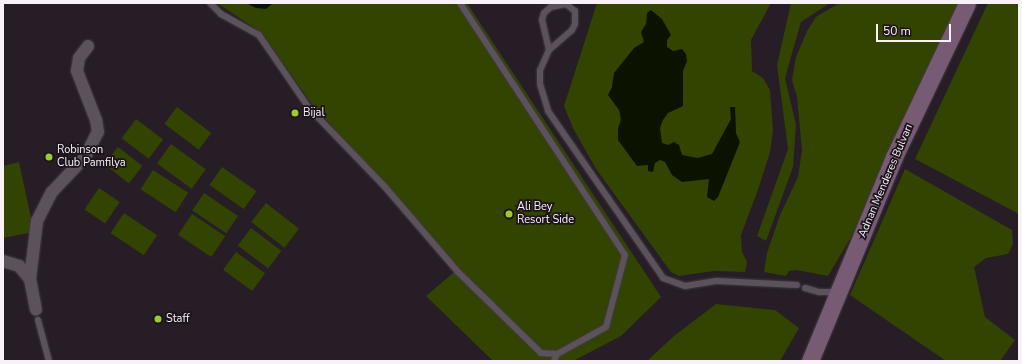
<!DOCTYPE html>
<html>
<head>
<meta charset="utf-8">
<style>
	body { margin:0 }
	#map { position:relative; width:1022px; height:364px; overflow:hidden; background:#261d26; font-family:"Nunito Sans",sans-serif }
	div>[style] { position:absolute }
	.green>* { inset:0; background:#324400; transform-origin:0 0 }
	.water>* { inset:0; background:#0b1300 }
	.roads { filter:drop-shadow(0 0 1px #423a42) drop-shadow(0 0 1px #423a42) }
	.service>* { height:6px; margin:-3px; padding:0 3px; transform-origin:3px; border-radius:3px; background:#5c525b }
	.minor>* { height:12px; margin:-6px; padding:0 6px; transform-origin:6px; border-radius:6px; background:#5c525b }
	.secondary>* { height:17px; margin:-8.5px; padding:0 8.5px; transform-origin:8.5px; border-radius:8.5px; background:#775b74 }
	.dots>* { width:11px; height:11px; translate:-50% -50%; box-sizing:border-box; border:2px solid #1d141c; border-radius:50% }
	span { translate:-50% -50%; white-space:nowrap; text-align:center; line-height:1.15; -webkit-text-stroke:3.5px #1d141c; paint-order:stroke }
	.poi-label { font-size:11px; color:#f8f1f7 }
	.left { translate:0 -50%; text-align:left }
	.street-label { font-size:11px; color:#f8f1f7 }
	.frame { position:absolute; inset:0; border:4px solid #f8f1f7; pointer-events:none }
	.scale { position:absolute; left:876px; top:24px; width:75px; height:18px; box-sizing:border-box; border:2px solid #f8f1f7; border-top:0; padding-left:5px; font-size:12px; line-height:14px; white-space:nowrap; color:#f8f1f7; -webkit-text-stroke:3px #1d141c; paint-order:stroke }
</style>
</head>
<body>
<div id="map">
	<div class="green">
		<div style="clip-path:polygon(217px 3px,467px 3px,661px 297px,621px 336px,573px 361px,493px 361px,426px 296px,459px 268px,311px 103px,262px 33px)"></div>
		<div style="clip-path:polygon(597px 3px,771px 3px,751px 40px,752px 71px,763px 78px,770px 90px,773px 131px,770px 152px,759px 187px,741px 235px,742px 252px,747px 262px,745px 272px,714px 271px,679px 276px,671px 272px,596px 169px,573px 128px,564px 106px)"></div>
		<div style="clip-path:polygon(791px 3px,830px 3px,801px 22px,785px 78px,796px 125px,793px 167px,766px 241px,757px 236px,788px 149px,777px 65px)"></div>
		<div style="clip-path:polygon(839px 3px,961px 3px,859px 224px,828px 276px,797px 270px,789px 271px,786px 276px,764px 272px,767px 253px,780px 215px,798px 177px,802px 150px,797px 97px,792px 80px,796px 57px,807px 31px,816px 17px)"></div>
		<div style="clip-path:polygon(988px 3px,1019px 3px,1019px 214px,915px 159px)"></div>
		<div style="left:177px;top:107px;width:43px;height:21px;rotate:37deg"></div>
		<div style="left:136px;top:119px;width:34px;height:24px;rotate:37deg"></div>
		<div style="left:171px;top:144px;width:43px;height:24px;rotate:36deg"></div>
		<div style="left:118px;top:147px;width:31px;height:22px;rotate:38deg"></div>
		<div style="clip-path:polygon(19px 162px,34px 232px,3px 238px,3px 166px)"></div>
		<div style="left:222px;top:167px;width:42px;height:22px;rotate:35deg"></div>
		<div style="clip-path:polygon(905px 169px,1012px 230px,1013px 244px,1008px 254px,986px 258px,974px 267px,985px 317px,1015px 340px,1000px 361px,946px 361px,850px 295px)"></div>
		<div style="left:153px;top:170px;width:42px;height:23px;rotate:33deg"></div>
		<div style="left:99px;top:188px;width:25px;height:26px;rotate:34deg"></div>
		<div style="left:204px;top:193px;width:41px;height:21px;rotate:34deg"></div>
		<div style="left:266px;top:203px;width:42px;height:24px;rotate:38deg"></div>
		<div style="left:124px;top:213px;width:40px;height:24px;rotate:34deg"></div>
		<div style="left:192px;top:214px;width:40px;height:25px;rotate:34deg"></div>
		<div style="left:251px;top:228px;width:38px;height:22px;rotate:37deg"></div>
		<div style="left:236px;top:252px;width:36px;height:22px;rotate:36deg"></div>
		<div style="clip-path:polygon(716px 304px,775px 310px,799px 328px,780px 361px,647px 361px,674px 336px)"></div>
	</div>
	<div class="water">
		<div style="clip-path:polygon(273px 3px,266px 9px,256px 8px,248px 4px)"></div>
		<div style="clip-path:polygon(651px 10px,662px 19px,671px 35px,667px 40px,667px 47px,673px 51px,682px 49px,686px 54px,687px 61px,683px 71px,683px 106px,668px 113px,663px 120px,660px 128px,662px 143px,668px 145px,674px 142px,679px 145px,682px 155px,698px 158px,712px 154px,731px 119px,730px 107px,735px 107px,736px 133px,740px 142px,718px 197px,714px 201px,707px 197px,709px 179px,682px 182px,672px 175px,665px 162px,660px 160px,655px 163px,653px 172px,648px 171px,648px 165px,637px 166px,618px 140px,618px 129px,621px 119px,619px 110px,608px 95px,612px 87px,614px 73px,634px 48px,644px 42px,641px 32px,646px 24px,647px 13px)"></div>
	</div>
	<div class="roads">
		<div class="service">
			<div style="left:210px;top:3px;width:16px;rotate:45deg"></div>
			<div style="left:221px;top:14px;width:43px;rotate:28.9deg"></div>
			<div style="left:259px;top:35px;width:88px;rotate:55.6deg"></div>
			<div style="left:309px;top:108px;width:110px;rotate:46.1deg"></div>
			<div style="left:385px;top:187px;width:112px;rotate:49.3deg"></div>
			<div style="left:458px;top:272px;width:116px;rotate:44.3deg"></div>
			<div style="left:541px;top:353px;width:16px;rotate:4deg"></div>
			<div style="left:460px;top:3px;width:301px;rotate:56.8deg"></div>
			<div style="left:625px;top:255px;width:74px;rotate:104.8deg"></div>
			<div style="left:606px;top:327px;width:56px;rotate:151.1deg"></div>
			<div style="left:557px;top:354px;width:8px;rotate:113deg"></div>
			<div style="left:549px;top:50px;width:31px;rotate:-103deg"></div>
			<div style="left:542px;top:20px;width:7px;rotate:-74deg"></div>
			<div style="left:544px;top:13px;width:9px;rotate:-41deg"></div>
			<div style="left:551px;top:7px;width:15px;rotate:-11deg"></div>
			<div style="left:566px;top:4px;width:11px;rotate:38deg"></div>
			<div style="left:575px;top:11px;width:13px;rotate:90deg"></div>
			<div style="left:575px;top:24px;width:7px;rotate:117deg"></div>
			<div style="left:572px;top:30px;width:30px;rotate:139deg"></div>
			<div style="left:549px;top:50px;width:22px;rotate:114deg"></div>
			<div style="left:540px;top:70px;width:14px;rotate:90deg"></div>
			<div style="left:540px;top:84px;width:28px;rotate:73deg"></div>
			<div style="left:548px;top:111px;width:203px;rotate:55.4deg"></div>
			<div style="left:663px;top:278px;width:23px;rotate:20deg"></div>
			<div style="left:685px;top:286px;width:33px;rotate:-9deg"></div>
			<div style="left:718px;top:281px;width:79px;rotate:2.9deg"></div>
			<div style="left:805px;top:288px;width:15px;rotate:16deg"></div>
			<div style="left:819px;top:292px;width:17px"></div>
			<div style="left:38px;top:320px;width:42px;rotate:75deg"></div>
		</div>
		<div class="minor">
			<div style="left:3px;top:261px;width:17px;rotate:17deg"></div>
			<div style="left:19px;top:266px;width:17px;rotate:50deg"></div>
			<div style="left:30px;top:279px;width:31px;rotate:79deg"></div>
			<div style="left:30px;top:279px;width:58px;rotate:-83.1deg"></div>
			<div style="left:37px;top:221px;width:33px;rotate:-63deg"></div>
			<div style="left:52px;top:192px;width:48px;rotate:-46.7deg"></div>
			<div style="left:85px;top:157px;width:28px;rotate:-63deg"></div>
			<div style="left:98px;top:132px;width:12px;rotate:-99deg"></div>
			<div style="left:96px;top:120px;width:53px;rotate:-111.2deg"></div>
			<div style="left:77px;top:71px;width:13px;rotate:-81deg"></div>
			<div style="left:79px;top:58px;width:15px;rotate:-53deg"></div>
		</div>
		<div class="secondary">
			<div style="left:810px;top:361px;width:221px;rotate:-67.6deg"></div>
			<div style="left:894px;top:157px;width:170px;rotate:-64.6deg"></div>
		</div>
	</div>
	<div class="dots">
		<div style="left:295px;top:113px;background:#9dca31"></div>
		<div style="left:49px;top:157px;background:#9dca31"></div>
		<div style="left:509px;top:214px;background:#9dca31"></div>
		<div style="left:158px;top:319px;background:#9dca31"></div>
	</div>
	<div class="poi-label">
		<span class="left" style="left:303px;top:113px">Bijal</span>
		<span class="left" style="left:57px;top:157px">Robinson<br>Club Pamfilya</span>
		<span class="left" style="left:517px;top:214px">Ali Bey<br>Resort Side</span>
		<span class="left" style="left:166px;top:319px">Staff</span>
	</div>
	<div class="street-label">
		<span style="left:886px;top:181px;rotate:-67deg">Adnan Menderes Bulvarı</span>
	</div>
	<div class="frame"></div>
	<div class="scale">50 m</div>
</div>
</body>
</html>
